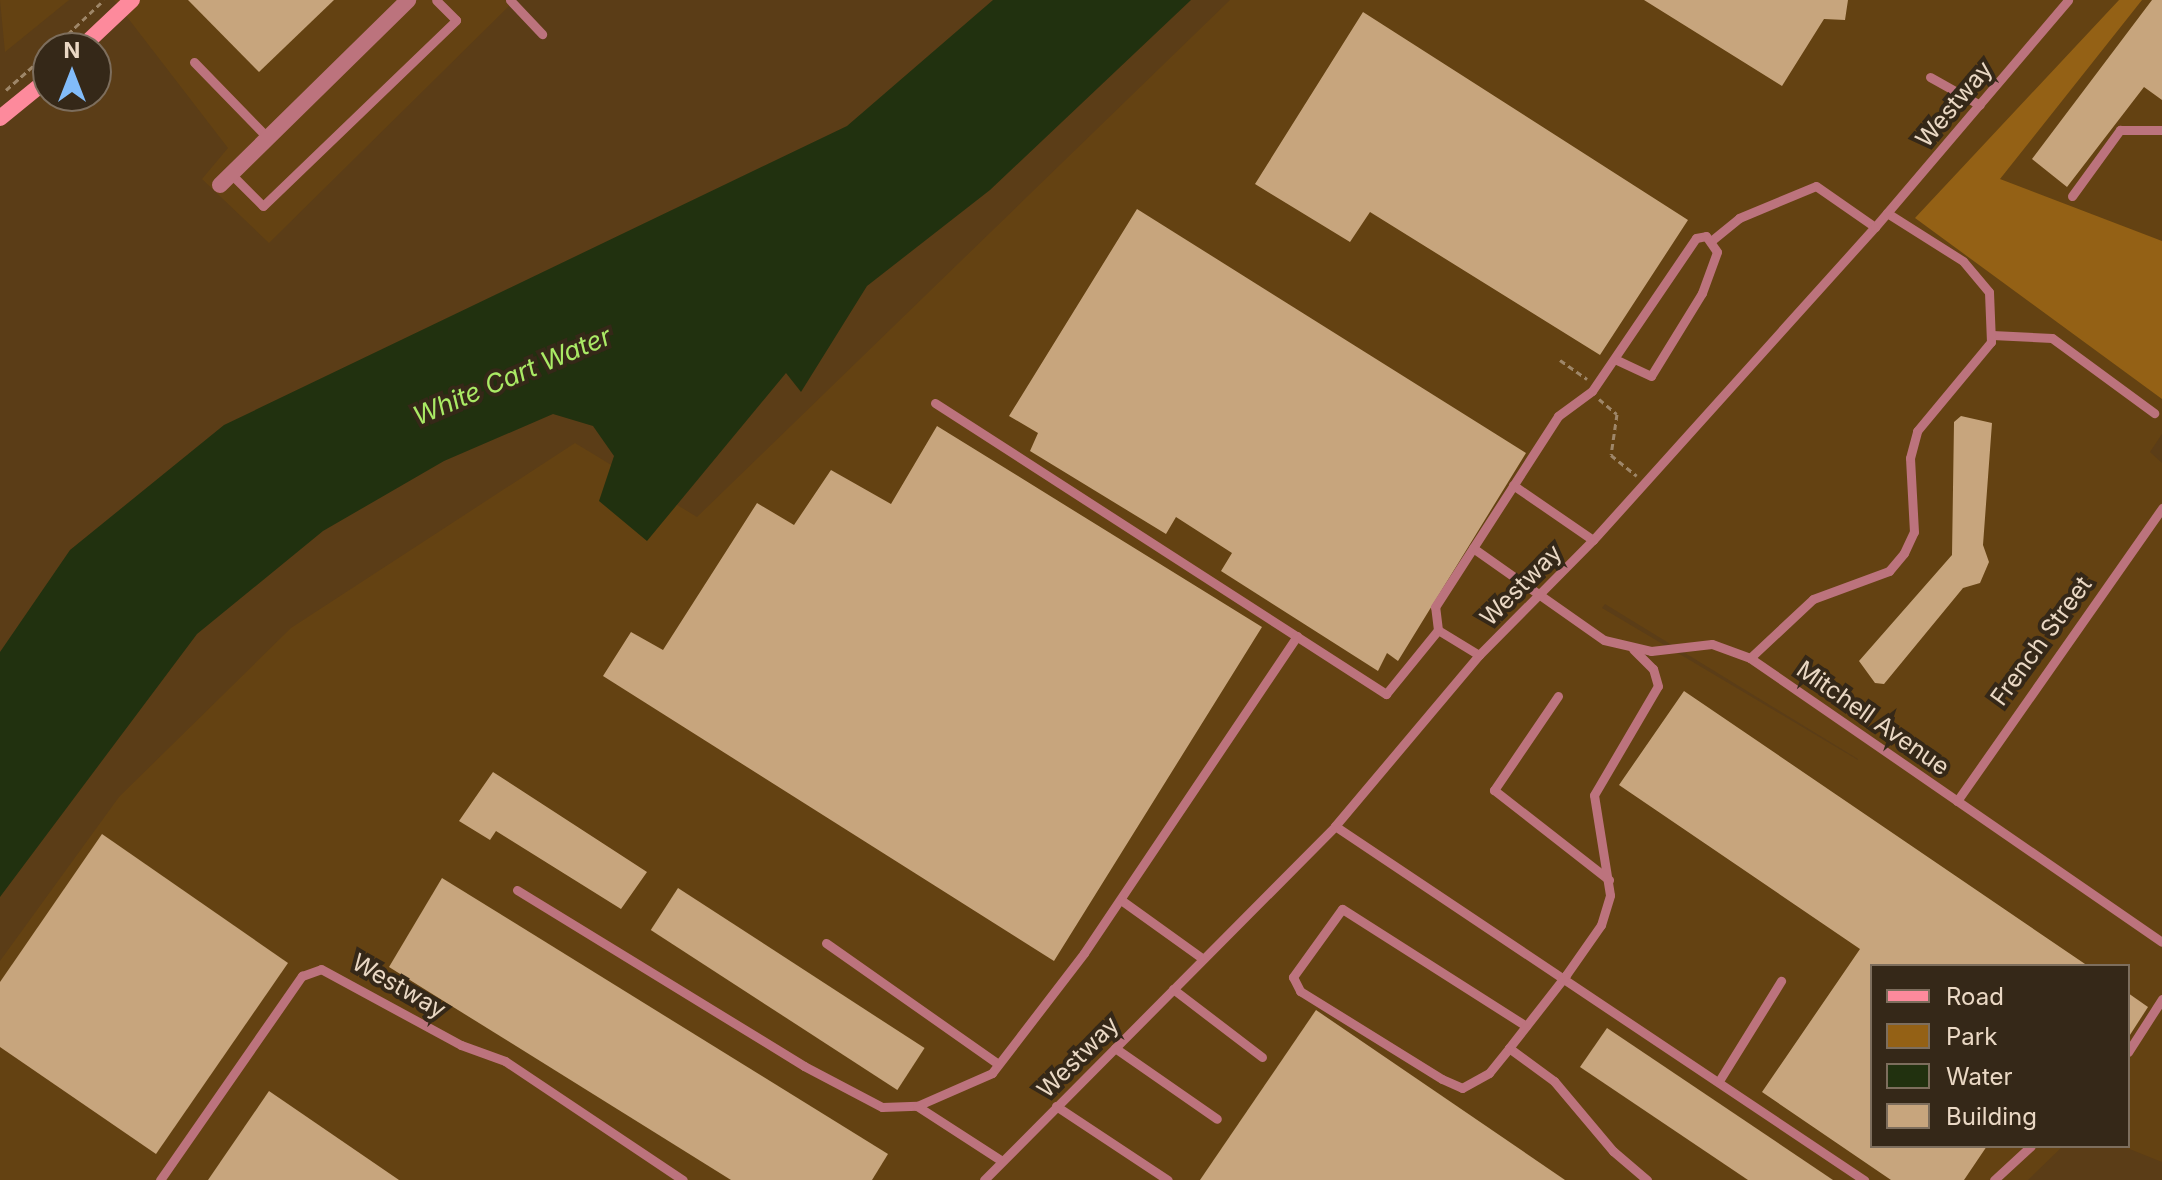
<!DOCTYPE html>
<html>
<head>
<meta charset="utf-8">
<style>
	body { margin:0 }
	#map { position:relative; width:2162px; height:1180px; overflow:hidden; background:#5b3d17; font-family:Inter,sans-serif }
	div>[style] { position:absolute }
	.built>* { inset:0; background:#644212 }
	.green>* { inset:0; background:#946115 }
	.water>* { inset:0; background:#21310f }
	.building>* { inset:0; background:#c7a57d; transform-origin:0 0 }
	.path>* { height:3px; margin-top:-1.5px; transform-origin:0; background:repeating-linear-gradient(90deg,#9e8668 0 6px,transparent 0 10px) }
	.lane>* { height:9px; margin:-4.5px; padding:0 4.5px; transform-origin:4.5px; border-radius:4.5px; background:#bc737d }
	.street>* { height:16px; margin:-8px; padding:0 8px; transform-origin:8px; border-radius:8px; background:#bc737d }
	.secondary>* { height:16px; margin:-8px; padding:0 8px; transform-origin:8px; border-radius:8px; background:#fd8a9c }
	span { translate:-50% -50%; white-space:nowrap; text-align:center; line-height:1.15; -webkit-text-stroke:8px #352818; paint-order:stroke }
	.street-label { font-size:24px; color:#ead8c4 }
	.water-label { font-size:26px; color:#aaea65; font-style:italic }
	.legend { position:absolute; left:1870px; top:964px; width:260px; height:184px; box-sizing:border-box; background:#352818; border:2px solid #7d6e5d; margin:0; padding:10px 14px; list-style:none; font-size:24px; color:#ead8c4 }
	.legend li { display:flex; align-items:center; gap:16px; height:40px }
	.legend b { width:40px; border:2px solid #7d6e5d }
	.north { position:absolute; left:32px; top:32px; width:80px; height:80px; box-sizing:border-box; background:#352818; border:2px solid #7d6e5d; border-radius:50%; rotate:0deg; font-size:22px; font-weight:700; line-height:32px; text-align:center; color:#ead8c4 }
	.north::after { content:''; display:block; margin:auto; width:28px; height:36px; background:#82bcfa; clip-path:polygon(50% 0,100% 100%,50% 72%,0 100%) }
</style>
</head>
<body>
<div id="map">
	<div class="built">
		<div style="clip-path:polygon(0 0,69px 0,5px 52px)"></div>
		<div style="clip-path:polygon(114px 0,515px 0,269px 243px,202px 179px,228px 148px)"></div>
		<div style="clip-path:polygon(evenodd,1230px 0,2162px 0,2162px 434px,2150px 452px,2162px 463px,2162px 1162px,2122px 1146px,2128px 1146px,2128px 966px,1872px 966px,1872px 1146px,2063px 1146px,2028px 1180px,0 1180px,0 961px,119px 797px,291px 628px,575px 443px,697px 517px,1230px 0,1605px 604px,1858px 759px,1858px 760px,1602px 608px,1605px 604px)"></div>
	</div>
	<div class="green">
		<div style="clip-path:polygon(2119px 0,2142px 0,2000px 179px,2162px 241px,2162px 399px,1915px 218px)"></div>
	</div>
	<div class="water">
		<div style="clip-path:polygon(993px 0,1191px 0,990px 190px,867px 286px,801px 392px,786px 373px,647px 541px,599px 501px,614px 456px,593px 426px,553px 414px,444px 461px,323px 531px,197px 634px,0 897px,0 652px,70px 550px,224px 425px,847px 126px)"></div>
	</div>
	<div class="building">
		<div style="clip-path:polygon(188px 0,334px 0,259px 72px)"></div>
		<div style="clip-path:polygon(1644px 0,1848px 0,1845px 20px,1824px 19px,1782px 86px)"></div>
		<div style="clip-path:polygon(2152px 0,2162px 0,2162px 100px,2144px 87px,2067px 187px,2032px 159px)"></div>
		<div style="clip-path:polygon(1363px 12px,1688px 220px,1600px 355px,1370px 212px,1350px 242px,1255px 184px)"></div>
		<div style="clip-path:polygon(1137px 209px,1526px 453px,1398px 661px,1387px 653px,1378px 671px,1221px 571px,1232px 553px,1176px 517px,1166px 534px,1030px 451px,1038px 433px,1009px 416px)"></div>
		<div style="clip-path:polygon(1961px 416px,1992px 423px,1983px 545px,1989px 562px,1980px 583px,1963px 588px,1884px 684px,1875px 683px,1859px 661px,1952px 555px,1954px 422px)"></div>
		<div style="clip-path:polygon(937px 426px,1262px 627px,1054px 961px,603px 676px,631px 632px,663px 650px,757px 503px,794px 525px,831px 470px,891px 504px)"></div>
		<div style="clip-path:polygon(1684px 691px,2088px 966px,1872px 966px,1872px 1146px,1987px 1146px,1964px 1180px,1891px 1180px,1762px 1092px,1860px 949px,1619px 785px)"></div>
		<div style="clip-path:polygon(493px 772px,647px 872px,621px 909px,496px 831px,490px 840px,459px 821px)"></div>
		<div style="clip-path:polygon(102px 834px,288px 963px,156px 1154px,0 1047px,0 982px)"></div>
		<div style="clip-path:polygon(442px 878px,888px 1154px,872px 1180px,731px 1180px,389px 967px)"></div>
		<div style="left:678px;top:888px;width:294px;height:50px;rotate:33deg"></div>
		<div style="clip-path:polygon(2128px 993px,2148px 1007px,2128px 1038px)"></div>
		<div style="clip-path:polygon(1316px 1010px,1565px 1180px,1200px 1180px)"></div>
		<div style="clip-path:polygon(1607px 1028px,1833px 1180px,1748px 1180px,1580px 1067px)"></div>
		<div style="clip-path:polygon(269px 1091px,399px 1180px,208px 1180px)"></div>
	</div>
	<div class="path">
		<div style="left:53px;top:48px;width:70px;rotate:-43.3deg"></div>
		<div style="left:6px;top:90px;width:56px;rotate:-41.4deg"></div>
		<div style="left:1560px;top:360px;width:33px;rotate:35deg"></div>
		<div style="left:1599px;top:399px;width:23px;rotate:40deg"></div>
		<div style="left:1617px;top:414px;width:41px;rotate:98.3deg"></div>
		<div style="left:1611px;top:455px;width:33px;rotate:39deg"></div>
	</div>
	<div class="lane">
		<div style="left:510px;top:0;width:47px;rotate:46.7deg"></div>
		<div style="left:194px;top:62px;width:106px;rotate:45.8deg"></div>
		<div style="left:1930px;top:77px;width:57px;rotate:29.2deg"></div>
		<div style="left:231px;top:174px;width:45px;rotate:45deg"></div>
		<div style="left:263px;top:206px;width:268px;rotate:-43.9deg"></div>
		<div style="left:456px;top:20px;width:28px;rotate:-135deg"></div>
		<div style="left:2072px;top:196px;width:82px;rotate:-54deg"></div>
		<div style="left:2120px;top:130px;width:42px"></div>
		<div style="left:1711px;top:241px;width:36px;rotate:-39deg"></div>
		<div style="left:1739px;top:218px;width:83px;rotate:-22.6deg"></div>
		<div style="left:1816px;top:186px;width:72px;rotate:34.8deg"></div>
		<div style="left:1992px;top:335px;width:60px;rotate:2.9deg"></div>
		<div style="left:2052px;top:338px;width:127px;rotate:36.3deg"></div>
		<div style="left:935px;top:403px;width:537px;rotate:32.83deg"></div>
		<div style="left:1386px;top:694px;width:82px;rotate:-50.9deg"></div>
		<div style="left:1438px;top:630px;width:48px;rotate:31.4deg"></div>
		<div style="left:1513px;top:485px;width:97px;rotate:34.5deg"></div>
		<div style="left:1473px;top:548px;width:160px;rotate:35.1deg"></div>
		<div style="left:1604px;top:640px;width:48px;rotate:13.2deg"></div>
		<div style="left:1651px;top:651px;width:61px;rotate:-6.5deg"></div>
		<div style="left:1712px;top:644px;width:40px;rotate:20.2deg"></div>
		<div style="left:1750px;top:658px;width:500px;rotate:34.58deg"></div>
		<div style="left:1438px;top:630px;width:23px;rotate:-97deg"></div>
		<div style="left:1435px;top:607px;width:227px;rotate:-57.2deg"></div>
		<div style="left:1558px;top:416px;width:42px;rotate:-36.3deg"></div>
		<div style="left:1592px;top:391px;width:185px;rotate:-55.8deg"></div>
		<div style="left:1696px;top:238px;width:10px;rotate:-11deg"></div>
		<div style="left:1706px;top:236px;width:19px;rotate:55deg"></div>
		<div style="left:1717px;top:252px;width:44px;rotate:110.1deg"></div>
		<div style="left:1702px;top:293px;width:97px;rotate:121.6deg"></div>
		<div style="left:1651px;top:376px;width:38px;rotate:-155deg"></div>
		<div style="left:1750px;top:658px;width:86px;rotate:-43.1deg"></div>
		<div style="left:1813px;top:599px;width:81px;rotate:-20.2deg"></div>
		<div style="left:1889px;top:571px;width:23px;rotate:-50deg"></div>
		<div style="left:1904px;top:553px;width:23px;rotate:-65deg"></div>
		<div style="left:1914px;top:532px;width:74px;rotate:-93.1deg"></div>
		<div style="left:1910px;top:458px;width:28px;rotate:-75deg"></div>
		<div style="left:1917px;top:431px;width:116px;rotate:-50.3deg"></div>
		<div style="left:1991px;top:342px;width:50px;rotate:-92.3deg"></div>
		<div style="left:1989px;top:292px;width:40px;rotate:-130deg"></div>
		<div style="left:1963px;top:261px;width:90px;rotate:-147.7deg"></div>
		<div style="left:1558px;top:696px;width:114px;rotate:124.2deg"></div>
		<div style="left:1494px;top:790px;width:146px;rotate:38deg"></div>
		<div style="left:1957px;top:801px;width:358px;rotate:-55deg"></div>
		<div style="left:1335px;top:826px;width:637px;rotate:33.79deg"></div>
		<div style="left:517px;top:890px;width:337px;rotate:31.5deg"></div>
		<div style="left:804px;top:1066px;width:88px;rotate:27.7deg"></div>
		<div style="left:882px;top:1107px;width:35px;rotate:-2deg"></div>
		<div style="left:917px;top:1106px;width:82px;rotate:-23.7deg"></div>
		<div style="left:992px;top:1073px;width:151px;rotate:-52.5deg"></div>
		<div style="left:1084px;top:953px;width:382px;rotate:-56.1deg"></div>
		<div style="left:1121px;top:900px;width:101px;rotate:35.7deg"></div>
		<div style="left:826px;top:943px;width:210px;rotate:35.1deg"></div>
		<div style="left:1173px;top:989px;width:112px;rotate:37.4deg"></div>
		<div style="left:1526px;top:1026px;width:218px;rotate:-147.5deg"></div>
		<div style="left:1342px;top:909px;width:84px;rotate:125.8deg"></div>
		<div style="left:1293px;top:977px;width:16px;rotate:63deg"></div>
		<div style="left:1300px;top:991px;width:167px;rotate:31.8deg"></div>
		<div style="left:1442px;top:1079px;width:22px;rotate:24deg"></div>
		<div style="left:1462px;top:1088px;width:31px;rotate:-29deg"></div>
		<div style="left:1489px;top:1073px;width:32px;rotate:-51deg"></div>
		<div style="left:1509px;top:1048px;width:93px;rotate:-52deg"></div>
		<div style="left:1566px;top:975px;width:61px;rotate:-55deg"></div>
		<div style="left:1601px;top:925px;width:31px;rotate:-73deg"></div>
		<div style="left:1610px;top:895px;width:101px;rotate:-99.1deg"></div>
		<div style="left:1594px;top:795px;width:126px;rotate:-59.6deg"></div>
		<div style="left:1658px;top:686px;width:18px;rotate:-106deg"></div>
		<div style="left:1653px;top:669px;width:28px;rotate:-135deg"></div>
		<div style="left:1115px;top:1048px;width:124px;rotate:34.8deg"></div>
		<div style="left:1509px;top:1048px;width:56px;rotate:36.3deg"></div>
		<div style="left:1554px;top:1081px;width:92px;rotate:49.9deg"></div>
		<div style="left:1613px;top:1151px;width:45px;rotate:40.5deg"></div>
		<div style="left:2128px;top:1052px;width:63px;rotate:-57.3deg"></div>
		<div style="left:1719px;top:1081px;width:118px;rotate:-58.2deg"></div>
		<div style="left:917px;top:1106px;width:101px;rotate:32.9deg"></div>
		<div style="left:1056px;top:1106px;width:134px;rotate:33.5deg"></div>
		<div style="left:160px;top:1180px;width:249px;rotate:-55.2deg"></div>
		<div style="left:302px;top:976px;width:20px;rotate:-20deg"></div>
		<div style="left:321px;top:969px;width:159px;rotate:28.5deg"></div>
		<div style="left:461px;top:1045px;width:47px;rotate:20deg"></div>
		<div style="left:505px;top:1061px;width:214px;rotate:33.8deg"></div>
		<div style="left:984px;top:1180px;width:499px;rotate:-45.2deg"></div>
		<div style="left:1335px;top:826px;width:224px;rotate:-49.9deg"></div>
		<div style="left:1479px;top:655px;width:162px;rotate:-45.3deg"></div>
		<div style="left:1593px;top:540px;width:421px;rotate:-48deg"></div>
		<div style="left:1875px;top:227px;width:298px;rotate:-49.6deg"></div>
		<div style="left:1994px;top:1180px;width:50px;rotate:-42.6deg"></div>
	</div>
	<div class="street">
		<div style="left:220px;top:185px;width:264px;rotate:-44.5deg"></div>
	</div>
	<div class="secondary">
		<div style="left:81px;top:48px;width:70px;rotate:-43.3deg"></div>
		<div style="left:0;top:118px;width:62px;rotate:-39.1deg"></div>
	</div>
	<div class="street-label">
		<span style="left:1954px;top:104px;rotate:-50deg">Westway</span>
		<span style="left:1521px;top:585px;rotate:-45deg">Westway</span>
		<span style="left:2041px;top:641px;rotate:-54deg">French Street</span>
		<span style="left:1873px;top:718px;rotate:35deg">Mitchell Avenue</span>
		<span style="left:399px;top:986px;rotate:30deg">Westway</span>
		<span style="left:1078px;top:1057px;rotate:-45deg">Westway</span>
	</div>
	<div class="water-label">
		<span style="left:512px;top:376px;rotate:-23deg">White Cart Water</span>
	</div>
	<ul class="legend">
	<li><b style="height:10px;background:#fd8a9c"></b>Road</li>
	<li><b style="height:22px;background:#946115"></b>Park</li>
	<li><b style="height:22px;background:#21310f"></b>Water</li>
	<li><b style="height:22px;background:#c7a57d"></b>Building</li>
	</ul>
	<div class="north">N</div>
</div>
</body>
</html>
